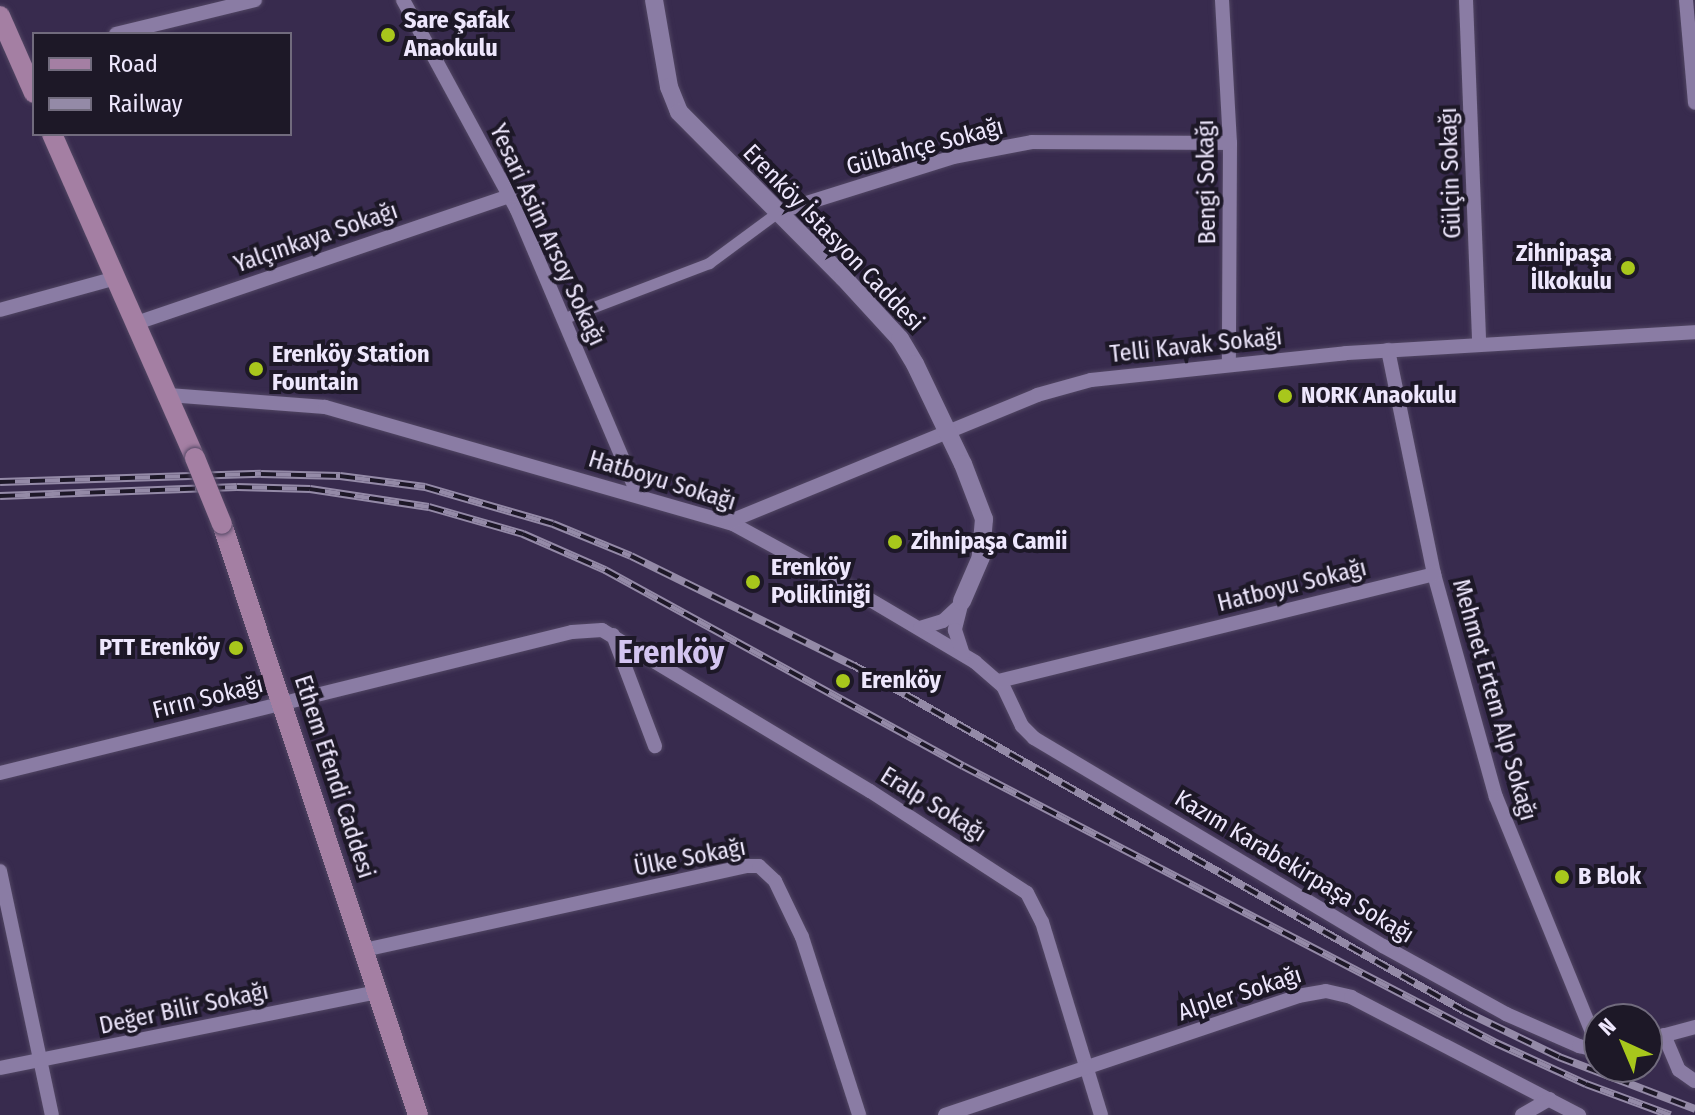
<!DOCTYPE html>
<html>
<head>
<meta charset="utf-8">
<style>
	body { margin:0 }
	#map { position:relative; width:1695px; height:1115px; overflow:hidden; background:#382b4e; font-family:"Fira Sans Condensed",sans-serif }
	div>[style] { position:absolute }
	.roads { filter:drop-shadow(0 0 2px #514663) drop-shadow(0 0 2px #514663) }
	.pedestrian>* { height:11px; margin:-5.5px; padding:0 5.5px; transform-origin:5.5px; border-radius:5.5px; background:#8a7ca4 }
	.minor>* { height:14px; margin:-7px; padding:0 7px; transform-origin:7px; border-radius:7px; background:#8a7ca4 }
	.tertiary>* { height:18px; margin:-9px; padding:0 9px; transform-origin:9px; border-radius:9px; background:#8a7ca4 }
	.secondary>* { height:20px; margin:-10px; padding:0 10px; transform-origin:10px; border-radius:10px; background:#a47fa3 }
	.rail>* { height:8px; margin-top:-4px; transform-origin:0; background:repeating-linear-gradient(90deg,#1d1827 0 15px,#948aa7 0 30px); box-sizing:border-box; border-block:2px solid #948aa7 }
	.bridges { filter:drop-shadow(0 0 2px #514663) drop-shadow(0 0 2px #514663) }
	.secondary-bridge>* { height:20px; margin:-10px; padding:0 10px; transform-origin:10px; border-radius:10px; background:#a47fa3 }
	.dots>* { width:22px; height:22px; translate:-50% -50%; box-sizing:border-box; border:4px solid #1d1827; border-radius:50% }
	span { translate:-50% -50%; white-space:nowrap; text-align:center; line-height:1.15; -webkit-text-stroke:8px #1d1827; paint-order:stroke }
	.poi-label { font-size:24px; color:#eee7fd; font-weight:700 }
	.left { translate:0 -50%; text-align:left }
	.right { translate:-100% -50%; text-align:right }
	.street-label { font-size:24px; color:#eee7fd }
	.district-label { font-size:32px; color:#d3c4f0; font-weight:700 }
	.legend { position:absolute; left:32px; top:32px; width:260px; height:104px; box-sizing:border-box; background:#1d1827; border:2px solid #716b7d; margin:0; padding:10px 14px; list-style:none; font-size:24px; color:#eee7fd }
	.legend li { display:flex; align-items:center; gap:16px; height:40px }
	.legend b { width:40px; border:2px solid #716b7d }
	.north { position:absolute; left:1583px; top:1003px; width:80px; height:80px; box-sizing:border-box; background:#1d1827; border:2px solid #716b7d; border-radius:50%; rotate:316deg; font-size:22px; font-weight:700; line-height:32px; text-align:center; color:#eee7fd }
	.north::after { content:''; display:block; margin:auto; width:28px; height:36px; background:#a8c71c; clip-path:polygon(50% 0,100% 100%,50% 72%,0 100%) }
</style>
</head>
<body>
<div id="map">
	<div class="roads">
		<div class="pedestrian">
			<div style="left:565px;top:318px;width:154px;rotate:-20.9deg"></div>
			<div style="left:709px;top:263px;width:86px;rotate:-36.5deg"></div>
		</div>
		<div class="minor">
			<div style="left:403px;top:0;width:239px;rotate:61.5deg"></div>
			<div style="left:517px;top:210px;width:310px;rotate:67deg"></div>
			<div style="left:1222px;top:0;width:143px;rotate:86.8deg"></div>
			<div style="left:1230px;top:143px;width:221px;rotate:90.3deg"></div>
			<div style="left:1466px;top:0;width:345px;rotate:87.8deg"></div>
			<div style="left:1686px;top:0;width:103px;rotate:85deg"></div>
			<div style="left:116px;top:34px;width:143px;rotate:-13.7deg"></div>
			<div style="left:778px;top:212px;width:183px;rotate:-17.4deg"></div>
			<div style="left:953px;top:157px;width:80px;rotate:-10.8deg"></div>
			<div style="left:1032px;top:142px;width:198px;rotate:0.3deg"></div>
			<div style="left:0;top:310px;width:120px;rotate:-15.4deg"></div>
			<div style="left:136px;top:323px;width:394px;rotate:-18.8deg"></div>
			<div style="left:1388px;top:350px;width:229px;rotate:78.4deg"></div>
			<div style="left:1434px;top:574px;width:231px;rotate:74.5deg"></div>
			<div style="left:1496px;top:797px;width:272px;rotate:67.8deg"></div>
			<div style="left:169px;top:395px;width:156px;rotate:4.4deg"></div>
			<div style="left:325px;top:407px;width:424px;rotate:16deg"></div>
			<div style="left:733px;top:524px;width:128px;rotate:28.6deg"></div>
			<div style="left:845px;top:585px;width:151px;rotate:30.6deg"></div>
			<div style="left:975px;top:662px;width:37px;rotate:41deg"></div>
			<div style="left:1003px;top:686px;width:44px;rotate:64.6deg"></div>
			<div style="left:1022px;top:726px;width:17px;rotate:45deg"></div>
			<div style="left:1034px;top:738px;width:406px;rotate:30.8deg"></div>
			<div style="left:1383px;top:946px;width:141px;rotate:28.9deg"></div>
			<div style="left:1506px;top:1014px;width:80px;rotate:23.7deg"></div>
			<div style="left:1579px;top:1046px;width:21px;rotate:14deg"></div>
			<div style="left:728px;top:522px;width:334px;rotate:-22.3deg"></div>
			<div style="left:1037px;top:395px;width:56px;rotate:-15.5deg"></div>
			<div style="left:1091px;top:380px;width:256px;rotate:-6deg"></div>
			<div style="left:1346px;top:353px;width:350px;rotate:-3.4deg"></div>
			<div style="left:962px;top:601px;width:30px;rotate:104deg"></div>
			<div style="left:955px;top:630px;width:25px;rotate:72deg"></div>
			<div style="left:920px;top:628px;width:24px;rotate:-17deg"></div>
			<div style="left:943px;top:621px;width:23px;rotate:-43deg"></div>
			<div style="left:613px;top:635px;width:119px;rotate:69.3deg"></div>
			<div style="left:999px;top:681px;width:448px;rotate:-13.8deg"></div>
			<div style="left:0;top:773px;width:589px;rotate:-13.85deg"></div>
			<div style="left:572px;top:632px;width:30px;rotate:-4deg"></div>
			<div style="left:602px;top:630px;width:313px;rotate:31deg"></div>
			<div style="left:870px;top:791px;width:187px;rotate:33deg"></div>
			<div style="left:1027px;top:893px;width:33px;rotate:63deg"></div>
			<div style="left:1042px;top:922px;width:202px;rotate:73deg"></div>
			<div style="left:0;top:871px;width:249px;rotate:78deg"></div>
			<div style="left:364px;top:950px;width:391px;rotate:-12.4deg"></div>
			<div style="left:746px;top:866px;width:13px"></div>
			<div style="left:759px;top:866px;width:22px;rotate:43deg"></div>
			<div style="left:775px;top:881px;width:62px;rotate:64.3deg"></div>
			<div style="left:802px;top:937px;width:187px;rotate:72.2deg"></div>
			<div style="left:1664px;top:1035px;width:38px;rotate:67deg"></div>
			<div style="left:1679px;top:1070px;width:19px;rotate:35deg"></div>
			<div style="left:1647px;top:1040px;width:50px;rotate:-15.2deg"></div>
			<div style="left:0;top:1068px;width:385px;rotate:-11.4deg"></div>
			<div style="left:945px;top:1115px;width:373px;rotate:-18.6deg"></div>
			<div style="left:1298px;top:996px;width:28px;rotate:-10deg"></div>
			<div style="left:1326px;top:991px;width:26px;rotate:13deg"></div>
			<div style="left:1351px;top:997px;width:257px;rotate:27.4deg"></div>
			<div style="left:1522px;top:1115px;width:32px;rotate:-30deg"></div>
		</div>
		<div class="tertiary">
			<div style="left:654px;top:0;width:88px;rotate:80.2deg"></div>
			<div style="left:669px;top:87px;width:27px;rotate:68deg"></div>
			<div style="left:679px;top:112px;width:233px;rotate:45.2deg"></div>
			<div style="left:843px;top:277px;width:84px;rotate:47.4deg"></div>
			<div style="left:900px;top:339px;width:29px;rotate:59deg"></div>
			<div style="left:915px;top:364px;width:111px;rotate:64.4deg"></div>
			<div style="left:963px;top:464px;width:59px;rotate:69.1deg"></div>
			<div style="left:984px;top:519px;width:38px;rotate:95deg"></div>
			<div style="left:981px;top:557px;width:48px;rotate:113.4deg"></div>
		</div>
		<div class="secondary">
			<div style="left:0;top:16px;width:84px;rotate:66.2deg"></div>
			<div style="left:52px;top:134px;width:354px;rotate:66.2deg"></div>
			<div style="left:222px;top:524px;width:623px;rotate:71.65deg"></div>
		</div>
	</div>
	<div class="rail">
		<div style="left:0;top:482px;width:261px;rotate:-1.8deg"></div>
		<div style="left:261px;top:474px;width:79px;rotate:1.5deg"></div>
		<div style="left:340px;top:476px;width:86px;rotate:7.4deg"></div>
		<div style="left:425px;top:487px;width:133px;rotate:16.1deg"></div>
		<div style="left:553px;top:524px;width:84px;rotate:22.3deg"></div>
		<div style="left:631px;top:556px;width:247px;rotate:26.2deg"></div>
		<div style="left:853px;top:665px;width:702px;rotate:29.52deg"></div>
		<div style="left:1464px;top:1011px;width:106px;rotate:25.8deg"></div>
		<div style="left:1559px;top:1057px;width:146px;rotate:20.9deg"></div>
		<div style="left:0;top:496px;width:237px;rotate:-2.2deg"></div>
		<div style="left:237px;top:487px;width:73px;rotate:1.6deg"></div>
		<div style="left:310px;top:489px;width:120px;rotate:8.6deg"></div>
		<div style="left:429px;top:507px;width:98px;rotate:16deg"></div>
		<div style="left:523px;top:534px;width:90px;rotate:23.7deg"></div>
		<div style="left:605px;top:570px;width:408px;rotate:28.7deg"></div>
		<div style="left:963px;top:766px;width:601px;rotate:27.46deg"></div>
		<div style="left:1496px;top:1043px;width:99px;rotate:24.5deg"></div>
		<div style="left:1586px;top:1084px;width:90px;rotate:20.3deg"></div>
	</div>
	<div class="bridges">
		<div class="secondary-bridge">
			<div style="left:195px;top:458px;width:71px;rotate:67.8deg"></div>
		</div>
	</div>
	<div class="dots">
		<div style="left:388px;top:35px;background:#a8c71c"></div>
		<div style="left:1628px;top:268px;background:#a8c71c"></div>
		<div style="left:256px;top:369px;background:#a8c71c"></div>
		<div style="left:1285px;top:396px;background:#a8c71c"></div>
		<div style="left:895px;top:542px;background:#a8c71c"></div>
		<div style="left:753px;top:582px;background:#a8c71c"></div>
		<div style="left:236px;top:648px;background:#a8c71c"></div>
		<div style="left:843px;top:681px;background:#a8c71c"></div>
		<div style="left:1562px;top:877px;background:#a8c71c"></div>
	</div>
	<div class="poi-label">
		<span class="left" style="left:404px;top:35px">Sare Şafak<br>Anaokulu</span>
		<span class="right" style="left:1612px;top:268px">Zihnipaşa<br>İlkokulu</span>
		<span class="left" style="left:272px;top:369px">Erenköy Station<br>Fountain</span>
		<span class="left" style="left:1301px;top:396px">NORK Anaokulu</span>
		<span class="left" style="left:911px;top:542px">Zihnipaşa Camii</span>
		<span class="left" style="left:771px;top:582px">Erenköy<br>Polikliniği</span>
		<span class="right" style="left:220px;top:648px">PTT Erenköy</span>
		<span class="left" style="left:861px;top:681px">Erenköy</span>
		<span class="left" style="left:1578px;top:877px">B Blok</span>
	</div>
	<div class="street-label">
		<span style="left:925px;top:147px;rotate:-15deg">Gülbahçe Sokağı</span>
		<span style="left:1451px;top:173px;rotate:-92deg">Gülçin Sokağı</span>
		<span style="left:1207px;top:182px;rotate:-91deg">Bengi Sokağı</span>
		<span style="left:547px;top:235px;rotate:65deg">Yesari Asim Arsoy Sokağı</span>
		<span style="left:316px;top:238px;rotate:-19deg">Yalçınkaya Sokağı</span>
		<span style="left:833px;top:238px;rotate:46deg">Erenköy İstasyon Caddesi</span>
		<span style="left:1196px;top:346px;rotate:-6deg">Telli Kavak Sokağı</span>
		<span style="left:662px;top:481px;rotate:17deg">Hatboyu Sokağı</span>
		<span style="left:1292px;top:586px;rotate:-14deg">Hatboyu Sokağı</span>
		<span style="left:208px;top:698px;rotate:-14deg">Fırın Sokağı</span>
		<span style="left:1494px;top:700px;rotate:74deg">Mehmet Ertem Alp Sokağı</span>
		<span style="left:334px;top:777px;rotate:72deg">Ethem Efendi Caddesi</span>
		<span style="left:933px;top:805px;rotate:32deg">Eralp Sokağı</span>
		<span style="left:690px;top:858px;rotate:-11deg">Ülke Sokağı</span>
		<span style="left:1294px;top:867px;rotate:31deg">Kazım Karabekirpaşa Sokağı</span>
		<span style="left:1240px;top:994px;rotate:-18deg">Alpler Sokağı</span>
		<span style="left:184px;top:1009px;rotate:-12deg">Değer Bilir Sokağı</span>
	</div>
	<div class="district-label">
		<span style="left:671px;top:652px">Erenköy</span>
	</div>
	<ul class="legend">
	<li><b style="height:10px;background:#a47fa3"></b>Road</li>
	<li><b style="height:10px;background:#948aa7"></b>Railway</li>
	</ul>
	<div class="north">N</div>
</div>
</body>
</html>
